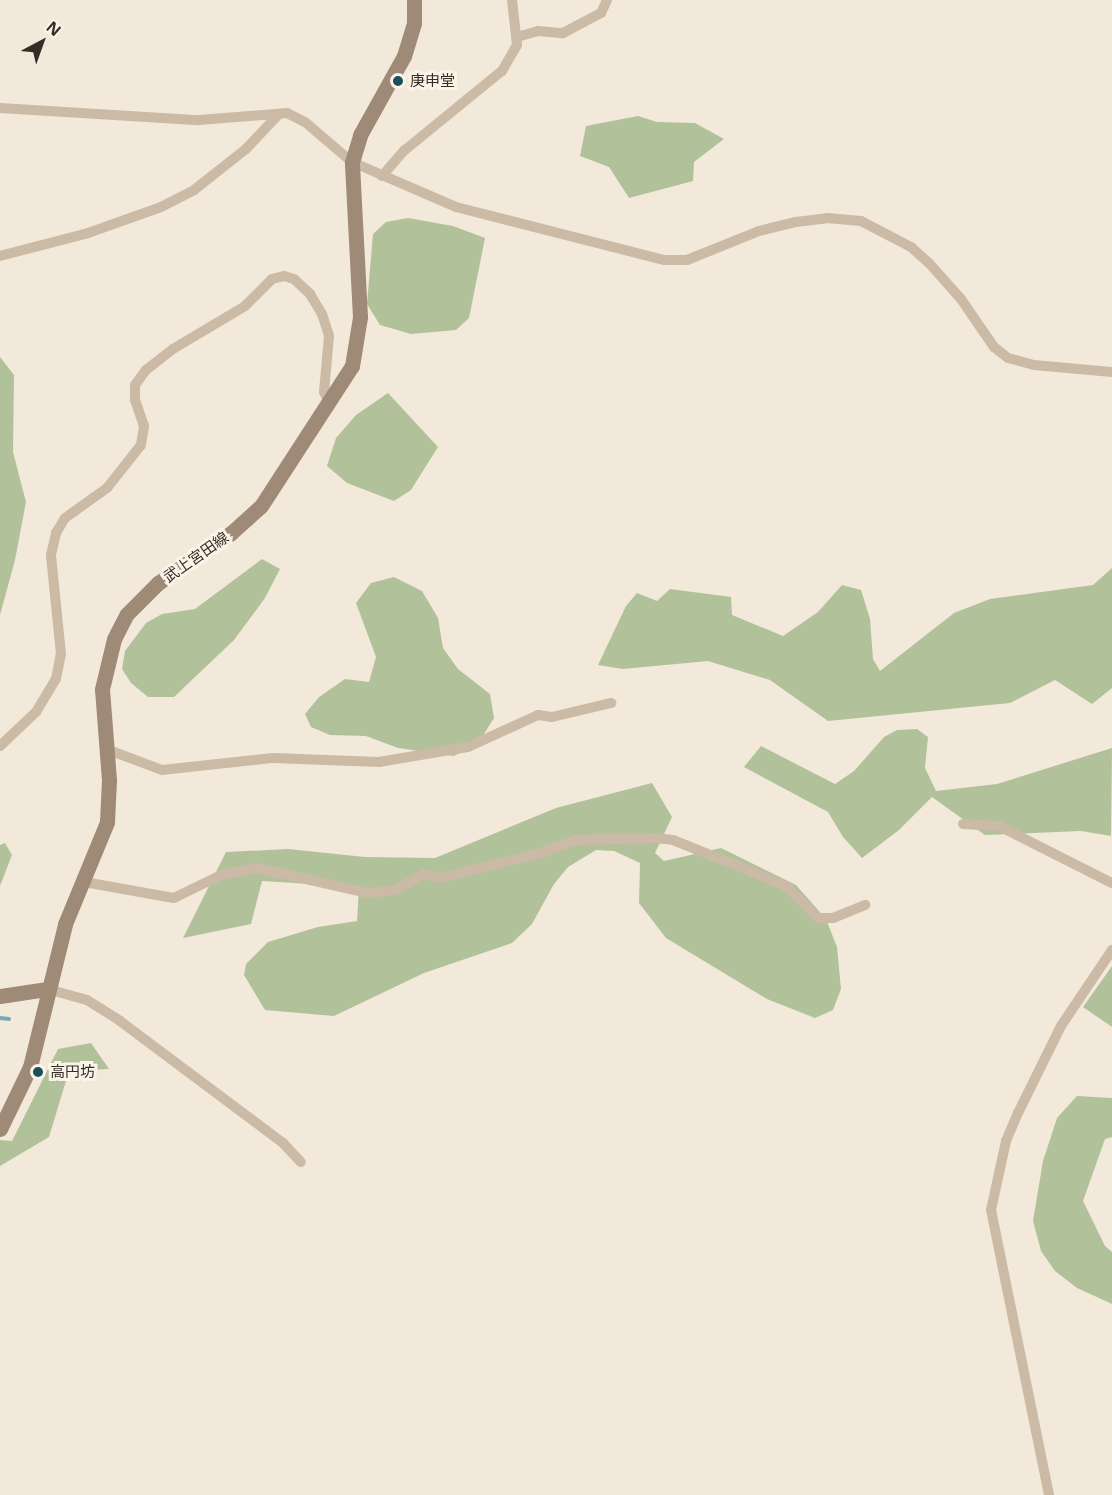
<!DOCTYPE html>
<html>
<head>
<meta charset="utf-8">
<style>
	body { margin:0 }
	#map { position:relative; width:1112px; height:1495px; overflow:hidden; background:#f3e9da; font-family:"Noto Sans","Noto Sans JP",sans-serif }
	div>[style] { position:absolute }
	.green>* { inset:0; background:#b1c29a }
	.stream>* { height:4px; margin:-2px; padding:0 2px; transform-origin:2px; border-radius:2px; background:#78a9b1 }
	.street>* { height:10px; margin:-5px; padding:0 5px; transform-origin:5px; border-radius:5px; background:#cbbaa6 }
	.secondary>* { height:15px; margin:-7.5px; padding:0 7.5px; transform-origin:7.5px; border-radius:7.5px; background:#9f8977 }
	.dots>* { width:16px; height:16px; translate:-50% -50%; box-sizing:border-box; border:3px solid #faf3e7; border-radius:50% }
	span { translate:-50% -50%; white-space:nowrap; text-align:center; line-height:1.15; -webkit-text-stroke:6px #faf3e7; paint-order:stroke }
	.poi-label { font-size:15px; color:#372d27 }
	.left { translate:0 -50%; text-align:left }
	.street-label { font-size:15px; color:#372d27 }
	.north { position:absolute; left:12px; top:12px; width:60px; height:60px; -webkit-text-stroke:4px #faf3e7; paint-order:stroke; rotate:41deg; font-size:16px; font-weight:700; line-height:24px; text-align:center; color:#372d27 }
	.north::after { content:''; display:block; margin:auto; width:21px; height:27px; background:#372d27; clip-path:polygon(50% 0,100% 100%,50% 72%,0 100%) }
</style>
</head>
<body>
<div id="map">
	<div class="green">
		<div style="clip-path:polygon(638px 116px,657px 122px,695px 123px,724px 139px,694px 162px,693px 181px,629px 198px,609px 167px,580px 156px,586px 126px)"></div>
		<div style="clip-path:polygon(408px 218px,453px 226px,485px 238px,469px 318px,456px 330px,411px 334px,380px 325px,367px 304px,373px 234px,386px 222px)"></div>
		<div style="clip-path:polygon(0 357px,14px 375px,13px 452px,26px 502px,15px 560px,0 615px)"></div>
		<div style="clip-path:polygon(388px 393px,438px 447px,411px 490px,394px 501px,347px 483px,327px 466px,336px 438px,356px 415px)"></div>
		<div style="clip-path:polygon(262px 559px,280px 569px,265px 598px,234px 640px,174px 697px,148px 697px,131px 683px,122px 669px,125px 651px,146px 623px,162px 614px,195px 609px)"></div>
		<div style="clip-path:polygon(1112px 568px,1112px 688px,1092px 704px,1055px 680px,1010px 703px,828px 721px,770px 680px,708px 661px,623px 669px,598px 665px,626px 606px,637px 593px,657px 601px,670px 589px,731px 597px,732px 615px,783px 636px,818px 612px,842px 585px,861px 590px,870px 619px,873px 659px,880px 671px,954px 613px,990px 599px,1093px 585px)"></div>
		<div style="clip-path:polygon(394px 577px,422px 591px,438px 618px,443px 648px,458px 669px,490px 694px,494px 718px,479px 742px,454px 756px,398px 748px,366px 736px,330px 735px,311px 727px,305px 714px,319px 697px,345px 679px,369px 682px,376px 657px,356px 603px,371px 583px)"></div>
		<div style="clip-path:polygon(917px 729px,928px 737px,925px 768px,936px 791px,997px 784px,1112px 748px,1111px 836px,1081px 831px,985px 835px,932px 797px,899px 830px,862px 858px,843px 837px,828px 812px,744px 767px,761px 746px,835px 784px,854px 771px,884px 737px,897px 730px)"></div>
		<div style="clip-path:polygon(652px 783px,672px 817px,655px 853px,664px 861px,721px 848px,796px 885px,826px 919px,837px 947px,841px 989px,833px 1010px,815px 1018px,767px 999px,666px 938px,639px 903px,640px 863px,614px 851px,596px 850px,568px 867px,554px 884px,532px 924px,512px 943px,424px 973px,334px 1016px,265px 1010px,244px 975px,246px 964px,268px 942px,318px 927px,357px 921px,359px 887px,262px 881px,251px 924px,183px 938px,226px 852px,288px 849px,365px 857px,435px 858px,556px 808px)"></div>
		<div style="clip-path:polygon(5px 843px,12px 855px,0 886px,0 845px)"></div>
		<div style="clip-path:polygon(1112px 966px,1112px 1027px,1083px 1007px)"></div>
		<div style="clip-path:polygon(91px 1043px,109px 1069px,69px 1071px,49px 1137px,0 1166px,0 1140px,12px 1141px,58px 1049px)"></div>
		<div style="clip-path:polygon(1077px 1096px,1112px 1098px,1112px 1137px,1105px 1139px,1083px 1201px,1105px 1246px,1112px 1252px,1112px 1304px,1077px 1288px,1055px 1271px,1041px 1251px,1033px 1221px,1043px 1161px,1057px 1118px)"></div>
	</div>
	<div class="stream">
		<div style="left:0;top:1018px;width:9px;rotate:6deg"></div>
	</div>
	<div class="street">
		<div style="left:517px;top:37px;width:22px;rotate:-16deg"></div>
		<div style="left:538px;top:31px;width:25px;rotate:5deg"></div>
		<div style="left:563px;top:33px;width:43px;rotate:-27.8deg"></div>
		<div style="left:601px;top:13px;width:14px;rotate:-65deg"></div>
		<div style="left:0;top:108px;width:199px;rotate:3.5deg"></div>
		<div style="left:199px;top:120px;width:88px;rotate:-4.5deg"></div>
		<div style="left:287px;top:113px;width:20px;rotate:27deg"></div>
		<div style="left:305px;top:122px;width:62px;rotate:40.4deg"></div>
		<div style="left:352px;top:162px;width:113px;rotate:23.4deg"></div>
		<div style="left:456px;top:207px;width:215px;rotate:14.3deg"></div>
		<div style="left:664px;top:260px;width:23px"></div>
		<div style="left:687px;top:260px;width:78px;rotate:-21.9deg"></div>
		<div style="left:759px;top:231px;width:38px;rotate:-14deg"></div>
		<div style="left:796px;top:222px;width:31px;rotate:-7deg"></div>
		<div style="left:827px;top:218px;width:34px;rotate:5deg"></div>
		<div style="left:861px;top:221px;width:56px;rotate:27.5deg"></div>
		<div style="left:911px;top:247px;width:24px;rotate:42deg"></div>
		<div style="left:929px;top:263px;width:48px;rotate:48.4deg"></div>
		<div style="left:961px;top:299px;width:58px;rotate:55.5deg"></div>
		<div style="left:994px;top:347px;width:18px;rotate:38deg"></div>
		<div style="left:1008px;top:358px;width:27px;rotate:15deg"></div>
		<div style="left:1034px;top:365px;width:78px;rotate:5.1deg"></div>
		<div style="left:382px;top:176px;width:35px;rotate:-49deg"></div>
		<div style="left:405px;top:150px;width:125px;rotate:-39.2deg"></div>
		<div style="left:502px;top:71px;width:30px;rotate:-60deg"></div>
		<div style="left:517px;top:45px;width:45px;rotate:-96.3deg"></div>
		<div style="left:0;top:256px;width:91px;rotate:-14.6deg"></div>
		<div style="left:88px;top:233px;width:77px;rotate:-19.6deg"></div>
		<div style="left:161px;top:207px;width:37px;rotate:-27deg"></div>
		<div style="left:194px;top:190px;width:66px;rotate:-38.3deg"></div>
		<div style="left:246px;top:149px;width:47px;rotate:-46.7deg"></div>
		<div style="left:0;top:746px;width:50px;rotate:-43.4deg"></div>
		<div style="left:36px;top:712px;width:39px;rotate:-59deg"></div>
		<div style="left:56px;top:679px;width:25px;rotate:-79deg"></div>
		<div style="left:61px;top:654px;width:100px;rotate:-95.8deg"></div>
		<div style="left:51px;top:555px;width:23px;rotate:-77deg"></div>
		<div style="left:56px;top:533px;width:17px;rotate:-59deg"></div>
		<div style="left:65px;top:518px;width:52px;rotate:-35.5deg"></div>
		<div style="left:107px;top:488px;width:55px;rotate:-51.7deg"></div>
		<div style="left:141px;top:445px;width:19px;rotate:-81deg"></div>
		<div style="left:144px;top:426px;width:28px;rotate:-109deg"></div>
		<div style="left:135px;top:400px;width:15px;rotate:-90deg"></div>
		<div style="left:135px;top:385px;width:19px;rotate:-54deg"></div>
		<div style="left:146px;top:370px;width:34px;rotate:-38deg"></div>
		<div style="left:173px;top:349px;width:84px;rotate:-30.8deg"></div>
		<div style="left:245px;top:306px;width:38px;rotate:-45deg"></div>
		<div style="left:272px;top:279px;width:12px;rotate:-14deg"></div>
		<div style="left:284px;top:276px;width:10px;rotate:17deg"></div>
		<div style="left:294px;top:279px;width:22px;rotate:43deg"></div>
		<div style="left:310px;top:294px;width:23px;rotate:59deg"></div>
		<div style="left:322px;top:314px;width:23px;rotate:72deg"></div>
		<div style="left:329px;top:336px;width:56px;rotate:95.1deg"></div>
		<div style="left:324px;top:392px;width:13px;rotate:63deg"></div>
		<div style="left:106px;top:749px;width:60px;rotate:20.6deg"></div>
		<div style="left:162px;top:770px;width:112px;rotate:-6.2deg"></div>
		<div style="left:273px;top:758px;width:106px;rotate:2.2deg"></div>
		<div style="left:379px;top:762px;width:90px;rotate:-9.6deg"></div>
		<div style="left:468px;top:747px;width:77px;rotate:-24.6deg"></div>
		<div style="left:538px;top:715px;width:14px;rotate:8deg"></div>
		<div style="left:552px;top:717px;width:61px;rotate:-13.3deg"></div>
		<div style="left:963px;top:824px;width:36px;rotate:3deg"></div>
		<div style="left:999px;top:826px;width:127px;rotate:26.8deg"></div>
		<div style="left:84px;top:882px;width:91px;rotate:10.1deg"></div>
		<div style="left:174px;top:898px;width:52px;rotate:-26.1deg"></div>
		<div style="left:221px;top:875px;width:37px;rotate:-11deg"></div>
		<div style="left:257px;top:868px;width:114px;rotate:12.7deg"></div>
		<div style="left:368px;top:893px;width:27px;rotate:-6deg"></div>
		<div style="left:395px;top:890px;width:33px;rotate:-29deg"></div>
		<div style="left:424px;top:874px;width:16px;rotate:15deg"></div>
		<div style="left:439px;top:878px;width:99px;rotate:-13.5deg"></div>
		<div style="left:535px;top:855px;width:44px;rotate:-20.1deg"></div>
		<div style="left:576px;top:840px;width:79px;rotate:-1.5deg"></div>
		<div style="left:655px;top:838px;width:18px;rotate:6deg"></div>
		<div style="left:673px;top:840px;width:99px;rotate:21.9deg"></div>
		<div style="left:765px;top:877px;width:24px;rotate:24deg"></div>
		<div style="left:787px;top:887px;width:44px;rotate:45deg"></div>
		<div style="left:818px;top:918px;width:15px"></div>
		<div style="left:833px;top:918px;width:35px;rotate:-22deg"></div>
		<div style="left:47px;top:989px;width:41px;rotate:15.4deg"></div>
		<div style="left:87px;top:1000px;width:39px;rotate:32deg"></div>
		<div style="left:120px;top:1021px;width:204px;rotate:36.8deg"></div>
		<div style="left:283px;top:1143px;width:26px;rotate:47deg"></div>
		<div style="left:1049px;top:1495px;width:291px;rotate:-101.5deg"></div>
		<div style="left:991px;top:1210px;width:71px;rotate:-77.7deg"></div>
		<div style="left:1006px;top:1141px;width:30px;rotate:-67deg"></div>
		<div style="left:1018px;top:1113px;width:97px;rotate:-63.7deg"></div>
		<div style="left:1061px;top:1026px;width:92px;rotate:-56.1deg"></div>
	</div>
	<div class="secondary">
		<div style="left:0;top:996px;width:48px;rotate:-8.5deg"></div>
		<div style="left:0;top:1129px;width:69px;rotate:-64.2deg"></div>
		<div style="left:30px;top:1067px;width:147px;rotate:-76.2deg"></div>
		<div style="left:65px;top:924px;width:110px;rotate:-67.6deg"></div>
		<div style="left:107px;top:822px;width:42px;rotate:-87.3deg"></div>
		<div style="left:109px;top:780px;width:91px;rotate:-94.4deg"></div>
		<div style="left:102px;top:689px;width:51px;rotate:-76.5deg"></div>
		<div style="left:114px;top:639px;width:28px;rotate:-63deg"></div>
		<div style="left:127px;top:614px;width:44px;rotate:-45deg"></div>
		<div style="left:158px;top:583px;width:88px;rotate:-34.4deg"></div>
		<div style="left:231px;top:533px;width:40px;rotate:-42deg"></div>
		<div style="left:261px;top:506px;width:167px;rotate:-57deg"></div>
		<div style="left:352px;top:366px;width:50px;rotate:-80.7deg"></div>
		<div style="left:360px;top:317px;width:155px;rotate:-93deg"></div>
		<div style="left:352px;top:162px;width:28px;rotate:-73deg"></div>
		<div style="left:360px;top:135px;width:90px;rotate:-60.9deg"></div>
		<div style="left:404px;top:56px;width:34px;rotate:-73deg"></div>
		<div style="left:414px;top:23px;width:23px;rotate:-90deg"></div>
	</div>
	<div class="dots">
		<div style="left:398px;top:81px;background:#1b505a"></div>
		<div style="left:38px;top:1072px;background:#1b505a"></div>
	</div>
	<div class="poi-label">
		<span class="left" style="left:410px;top:81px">庚申堂</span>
		<span class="left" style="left:50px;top:1072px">高円坊</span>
	</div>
	<div class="street-label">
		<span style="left:196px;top:557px;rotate:-35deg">武上宮田線</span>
	</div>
	<div class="north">N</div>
</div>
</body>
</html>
